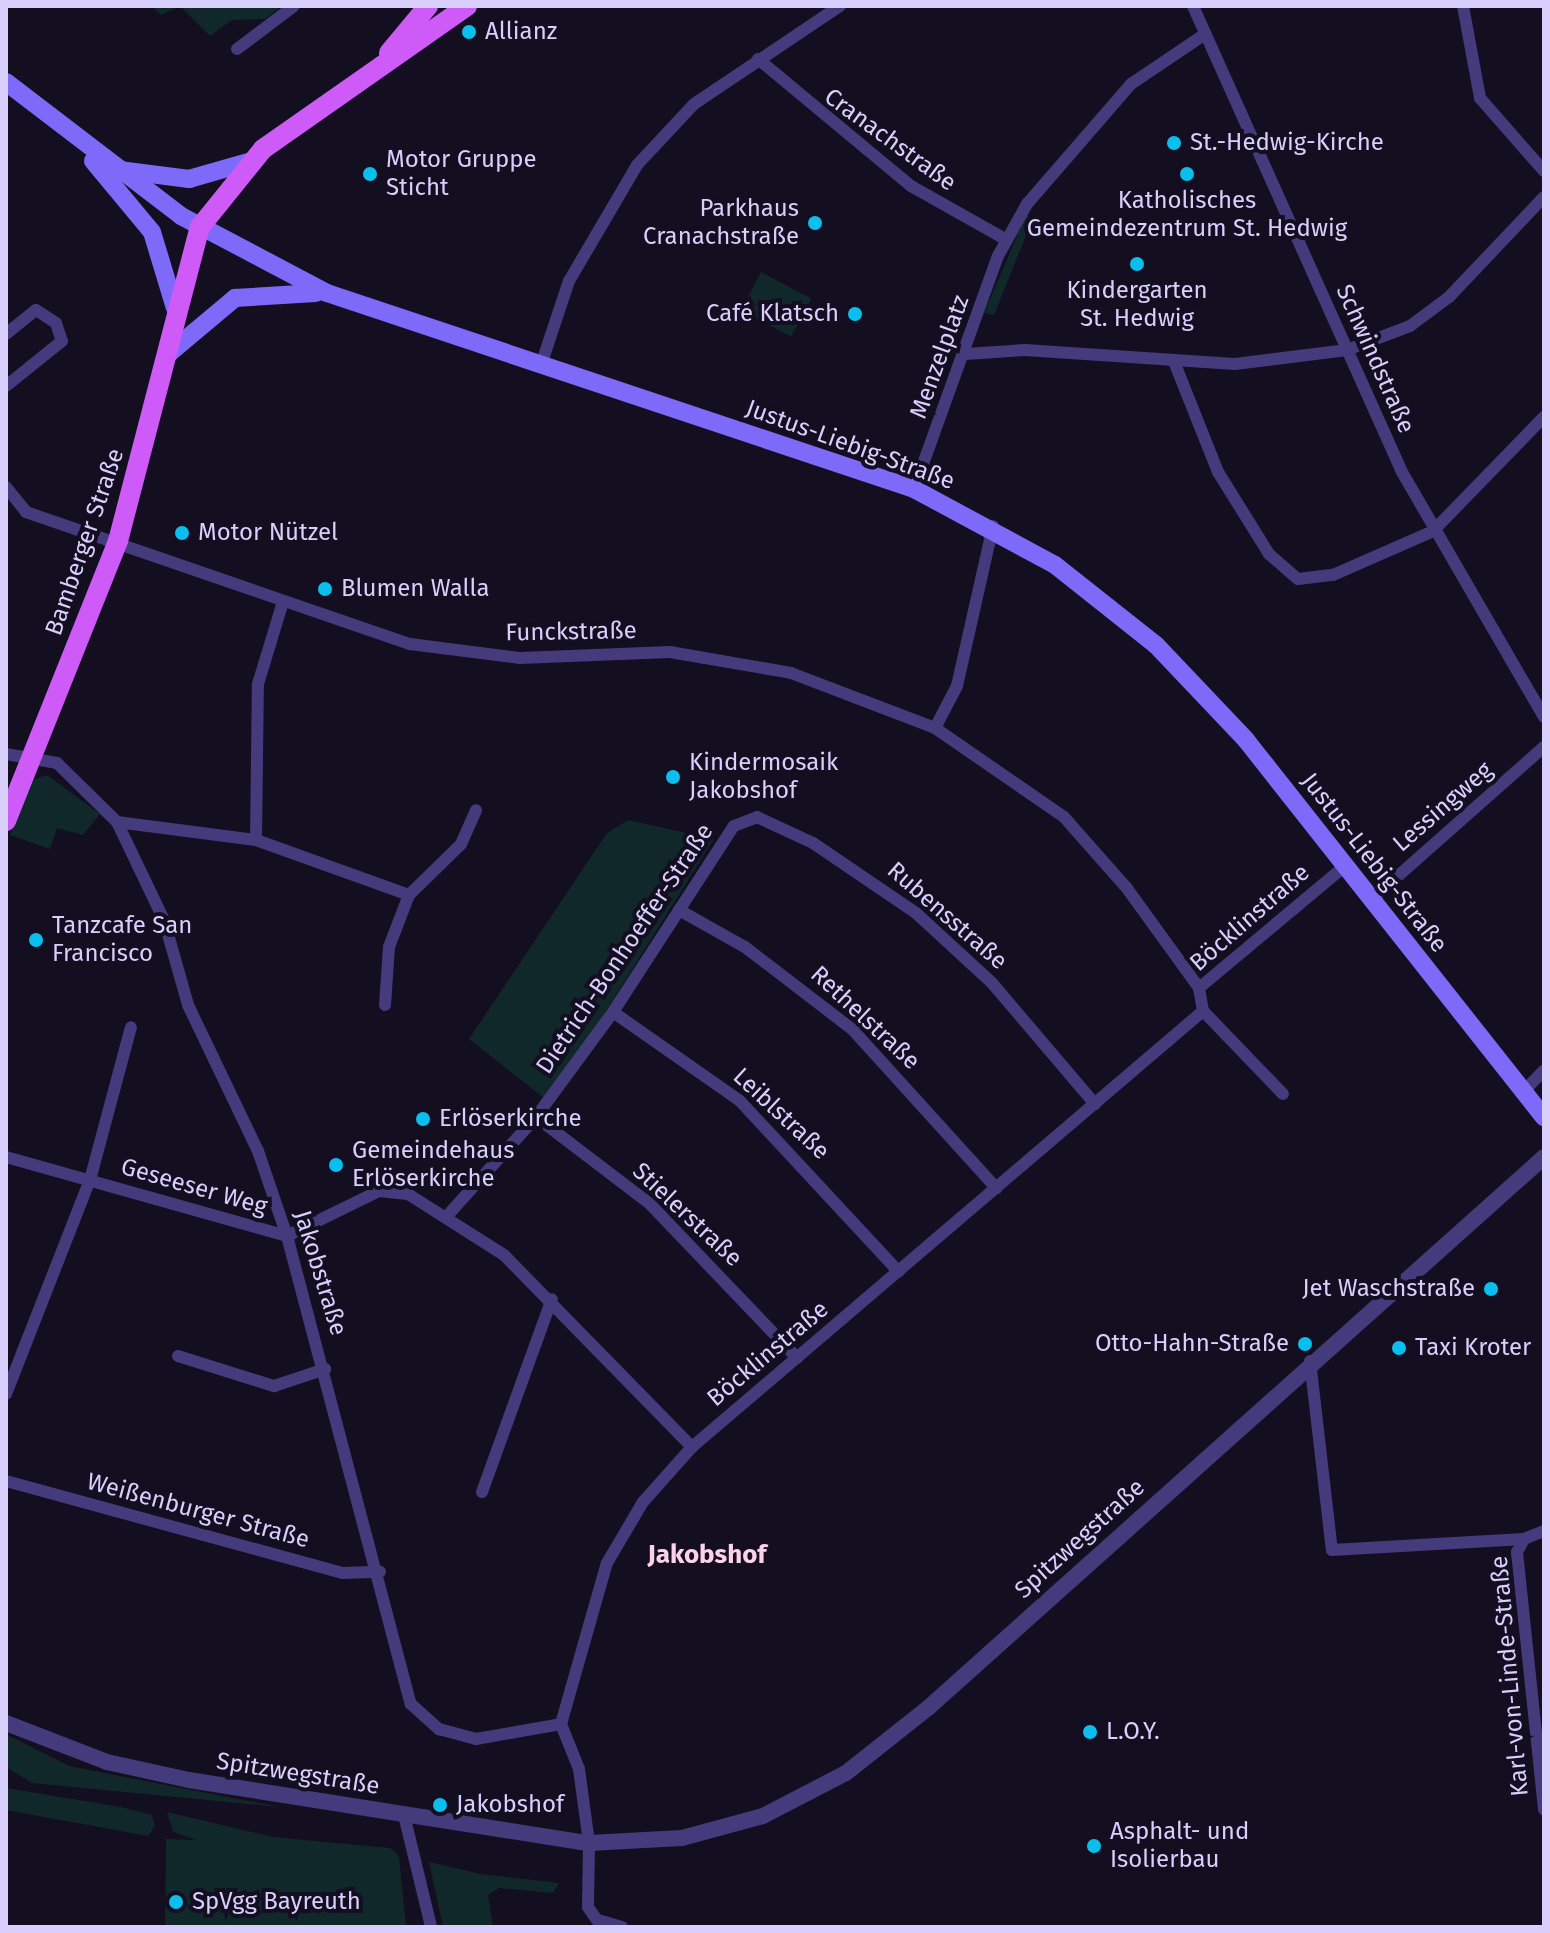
<!DOCTYPE html>
<html>
<head>
<meta charset="utf-8">
<style>
	body { margin:0 }
	#map { position:relative; width:1550px; height:1933px; overflow:hidden; background:#130e20; font-family:"Fira Sans",sans-serif }
	div>[style] { position:absolute }
	.green>* { inset:0; background:#11282a; transform-origin:0 0 }
	.minor>* { height:12px; margin:-6px; padding:0 6px; transform-origin:6px; border-radius:6px; background:#443b7d }
	.tertiary>* { height:16px; margin:-8px; padding:0 8px; transform-origin:8px; border-radius:8px; background:#443b7d }
	.secondary>* { height:18px; margin:-9px; padding:0 9px; transform-origin:9px; border-radius:9px; background:#7d6af9 }
	.primary>* { height:20px; margin:-10px; padding:0 10px; transform-origin:10px; border-radius:10px; background:#ce5bf8 }
	.dots>* { width:22px; height:22px; translate:-50% -50%; box-sizing:border-box; border:4px solid #130e20; border-radius:50% }
	span { translate:-50% -50%; white-space:nowrap; text-align:center; line-height:1.15; -webkit-text-stroke:8px #130e20; paint-order:stroke }
	.poi-label { font-size:24px; color:#d9cffd }
	.left { translate:0 -50%; text-align:left }
	.right { translate:-100% -50%; text-align:right }
	.street-label { font-size:24px; color:#d9cffd }
	.neighbourhood-label { font-size:26px; color:#fdd1e8; font-weight:700 }
	.frame { position:absolute; inset:0; border:8px solid #d9cffd; pointer-events:none }
</style>
</head>
<body>
<div id="map">
	<div class="green">
		<div style="clip-path:polygon(152px 6px,282px 6px,265px 19px,232px 20px,210px 36px,180px 6px,161px 15px)"></div>
		<div style="clip-path:polygon(1026px 215px,1033px 218px,994px 315px,984px 313px)"></div>
		<div style="left:761px;top:272px;width:57px;height:43px;rotate:28deg"></div>
		<div style="clip-path:polygon(47px 775px,100px 814px,83px 835px,57px 828px,50px 849px,10px 835px,32px 780px)"></div>
		<div style="clip-path:polygon(628px 820px,714px 839px,549px 1102px,469px 1039px,607px 833px)"></div>
		<div style="clip-path:polygon(6px 1734px,69px 1766px,279px 1807px,32px 1783px,6px 1767px)"></div>
		<div style="clip-path:polygon(6px 1788px,121px 1807px,152px 1815px,155px 1826px,148px 1836px,6px 1810px)"></div>
		<div style="clip-path:polygon(167px 1812px,273px 1837px,390px 1848px,399px 1856px,406px 1927px,165px 1927px,166px 1839px,196px 1840px,173px 1832px)"></div>
		<div style="clip-path:polygon(429px 1862px,481px 1874px,559px 1883px,553px 1893px,499px 1888px,488px 1895px,493px 1927px,443px 1927px)"></div>
	</div>
	<div class="minor">
		<div style="left:1193px;top:6px;width:511px;rotate:65.84deg"></div>
		<div style="left:1402px;top:472px;width:283px;rotate:59.9deg"></div>
		<div style="left:1463px;top:6px;width:94px;rotate:79.5deg"></div>
		<div style="left:1480px;top:98px;width:97px;rotate:48.8deg"></div>
		<div style="left:237px;top:49px;width:71px;rotate:-37deg"></div>
		<div style="left:758px;top:59px;width:199px;rotate:39.7deg"></div>
		<div style="left:911px;top:186px;width:110px;rotate:29.4deg"></div>
		<div style="left:6px;top:334px;width:38px;rotate:-39deg"></div>
		<div style="left:36px;top:310px;width:24px;rotate:33deg"></div>
		<div style="left:56px;top:323px;width:19px;rotate:72deg"></div>
		<div style="left:62px;top:341px;width:72px;rotate:141.2deg"></div>
		<div style="left:966px;top:354px;width:59px;rotate:-3.9deg"></div>
		<div style="left:1025px;top:350px;width:210px;rotate:3.8deg"></div>
		<div style="left:1235px;top:364px;width:113px;rotate:-7.1deg"></div>
		<div style="left:1347px;top:350px;width:67px;rotate:-20.9deg"></div>
		<div style="left:1410px;top:326px;width:49px;rotate:-36.6deg"></div>
		<div style="left:1449px;top:297px;width:138px;rotate:-46.5deg"></div>
		<div style="left:1175px;top:364px;width:116px;rotate:68.3deg"></div>
		<div style="left:1218px;top:472px;width:97px;rotate:58.1deg"></div>
		<div style="left:1269px;top:554px;width:38px;rotate:41deg"></div>
		<div style="left:1298px;top:579px;width:35px;rotate:-7deg"></div>
		<div style="left:1333px;top:575px;width:109px;rotate:-23.7deg"></div>
		<div style="left:1433px;top:531px;width:159px;rotate:-45.8deg"></div>
		<div style="left:541px;top:365px;width:89px;rotate:-71.6deg"></div>
		<div style="left:569px;top:281px;width:134px;rotate:-59.6deg"></div>
		<div style="left:637px;top:165px;width:83px;rotate:-46.9deg"></div>
		<div style="left:694px;top:104px;width:176px;rotate:-33.9deg"></div>
		<div style="left:6px;top:487px;width:32px;rotate:51deg"></div>
		<div style="left:26px;top:512px;width:406px;rotate:19deg"></div>
		<div style="left:410px;top:644px;width:111px;rotate:7.3deg"></div>
		<div style="left:520px;top:658px;width:150px;rotate:-2.3deg"></div>
		<div style="left:670px;top:652px;width:123px;rotate:9.8deg"></div>
		<div style="left:791px;top:673px;width:154px;rotate:20.9deg"></div>
		<div style="left:935px;top:728px;width:157px;rotate:34.6deg"></div>
		<div style="left:1064px;top:817px;width:94px;rotate:48.5deg"></div>
		<div style="left:1126px;top:887px;width:125px;rotate:54.1deg"></div>
		<div style="left:914px;top:489px;width:248px;rotate:-70.2deg"></div>
		<div style="left:998px;top:256px;width:60px;rotate:-60.9deg"></div>
		<div style="left:1027px;top:204px;width:159px;rotate:-49.1deg"></div>
		<div style="left:1131px;top:84px;width:89px;rotate:-34deg"></div>
		<div style="left:935px;top:728px;width:47px;rotate:-62.4deg"></div>
		<div style="left:957px;top:686px;width:164px;rotate:-77.3deg"></div>
		<div style="left:6px;top:754px;width:52px;rotate:10deg"></div>
		<div style="left:57px;top:763px;width:84px;rotate:44.5deg"></div>
		<div style="left:117px;top:822px;width:109px;rotate:64.4deg"></div>
		<div style="left:164px;top:920px;width:88px;rotate:74.2deg"></div>
		<div style="left:188px;top:1005px;width:162px;rotate:64.4deg"></div>
		<div style="left:258px;top:1151px;width:90px;rotate:71.2deg"></div>
		<div style="left:287px;top:1236px;width:484px;rotate:75.2deg"></div>
		<div style="left:411px;top:1704px;width:38px;rotate:42deg"></div>
		<div style="left:439px;top:1729px;width:38px;rotate:15deg"></div>
		<div style="left:476px;top:1739px;width:86px;rotate:-10deg"></div>
		<div style="left:117px;top:822px;width:140px;rotate:7.4deg"></div>
		<div style="left:256px;top:840px;width:163px;rotate:19.8deg"></div>
		<div style="left:409px;top:895px;width:73px;rotate:-44.4deg"></div>
		<div style="left:461px;top:844px;width:37px;rotate:-66deg"></div>
		<div style="left:256px;top:840px;width:156px;rotate:-89.3deg"></div>
		<div style="left:258px;top:684px;width:83px;rotate:-73.1deg"></div>
		<div style="left:1372px;top:899px;width:230px;rotate:-41.5deg"></div>
		<div style="left:679px;top:910px;width:76px;rotate:29.3deg"></div>
		<div style="left:745px;top:947px;width:135px;rotate:37.5deg"></div>
		<div style="left:852px;top:1029px;width:215px;rotate:47.8deg"></div>
		<div style="left:385px;top:1005px;width:58px;rotate:-86.1deg"></div>
		<div style="left:389px;top:947px;width:56px;rotate:-69deg"></div>
		<div style="left:613px;top:1012px;width:155px;rotate:35deg"></div>
		<div style="left:740px;top:1101px;width:233px;rotate:47.1deg"></div>
		<div style="left:1524px;top:1091px;width:29px;rotate:-46deg"></div>
		<div style="left:1283px;top:1094px;width:115px;rotate:-133.9deg"></div>
		<div style="left:1203px;top:1011px;width:23px;rotate:-100deg"></div>
		<div style="left:1199px;top:988px;width:190px;rotate:-39.9deg"></div>
		<div style="left:536px;top:1117px;width:143px;rotate:37.3deg"></div>
		<div style="left:650px;top:1204px;width:213px;rotate:46.3deg"></div>
		<div style="left:6px;top:1157px;width:292px;rotate:15.7deg"></div>
		<div style="left:287px;top:1236px;width:102px;rotate:-26.1deg"></div>
		<div style="left:379px;top:1191px;width:29px;rotate:6deg"></div>
		<div style="left:408px;top:1194px;width:114px;rotate:32.4deg"></div>
		<div style="left:504px;top:1255px;width:269px;rotate:45.6deg"></div>
		<div style="left:447px;top:1216px;width:133px;rotate:-48deg"></div>
		<div style="left:536px;top:1117px;width:130px;rotate:-53.7deg"></div>
		<div style="left:613px;top:1012px;width:222px;rotate:-57deg"></div>
		<div style="left:734px;top:826px;width:25px;rotate:-21deg"></div>
		<div style="left:757px;top:817px;width:62px;rotate:24.9deg"></div>
		<div style="left:813px;top:843px;width:125px;rotate:34.2deg"></div>
		<div style="left:916px;top:913px;width:103px;rotate:42.6deg"></div>
		<div style="left:992px;top:983px;width:159px;rotate:49.6deg"></div>
		<div style="left:178px;top:1356px;width:101px;rotate:17.4deg"></div>
		<div style="left:274px;top:1386px;width:54px;rotate:-18.4deg"></div>
		<div style="left:1310px;top:1361px;width:190px;rotate:83.4deg"></div>
		<div style="left:1332px;top:1550px;width:192px;rotate:-3.3deg"></div>
		<div style="left:1524px;top:1539px;width:22px;rotate:-22deg"></div>
		<div style="left:6px;top:1394px;width:230px;rotate:-68.6deg"></div>
		<div style="left:90px;top:1180px;width:158px;rotate:-75deg"></div>
		<div style="left:6px;top:1481px;width:348px;rotate:15.3deg"></div>
		<div style="left:342px;top:1573px;width:38px;rotate:-2deg"></div>
		<div style="left:482px;top:1492px;width:205px;rotate:-70.1deg"></div>
		<div style="left:1524px;top:1539px;width:15px;rotate:118deg"></div>
		<div style="left:1517px;top:1552px;width:259px;rotate:84deg"></div>
		<div style="left:404px;top:1815px;width:115px;rotate:76.4deg"></div>
		<div style="left:622px;top:1927px;width:26px;rotate:-164deg"></div>
		<div style="left:597px;top:1920px;width:16px;rotate:-125deg"></div>
		<div style="left:588px;top:1907px;width:64px;rotate:-89.1deg"></div>
		<div style="left:589px;top:1843px;width:75px;rotate:-97.7deg"></div>
		<div style="left:579px;top:1769px;width:48px;rotate:-111.8deg"></div>
		<div style="left:561px;top:1724px;width:167px;rotate:-74.1deg"></div>
		<div style="left:607px;top:1563px;width:71px;rotate:-59.5deg"></div>
		<div style="left:643px;top:1502px;width:74px;rotate:-48.3deg"></div>
		<div style="left:692px;top:1447px;width:672px;rotate:-40.47deg"></div>
	</div>
	<div class="tertiary">
		<div style="left:6px;top:1723px;width:108px;rotate:21.1deg"></div>
		<div style="left:107px;top:1762px;width:84px;rotate:12.4deg"></div>
		<div style="left:189px;top:1780px;width:405px;rotate:9deg"></div>
		<div style="left:589px;top:1843px;width:93px;rotate:-3.1deg"></div>
		<div style="left:682px;top:1838px;width:84px;rotate:-15.2deg"></div>
		<div style="left:763px;top:1816px;width:93px;rotate:-27.4deg"></div>
		<div style="left:846px;top:1773px;width:105px;rotate:-38.4deg"></div>
		<div style="left:928px;top:1708px;width:826px;rotate:-41.81deg"></div>
	</div>
	<div class="secondary">
		<div style="left:6px;top:82px;width:220px;rotate:37.4deg"></div>
		<div style="left:181px;top:216px;width:165px;rotate:27.8deg"></div>
		<div style="left:327px;top:293px;width:619px;rotate:18.46deg"></div>
		<div style="left:914px;top:489px;width:160px;rotate:28.3deg"></div>
		<div style="left:1055px;top:565px;width:129px;rotate:38.4deg"></div>
		<div style="left:1156px;top:645px;width:131px;rotate:46.5deg"></div>
		<div style="left:1246px;top:740px;width:481px;rotate:51.7deg"></div>
		<div style="left:93px;top:161px;width:92px;rotate:50.3deg"></div>
		<div style="left:152px;top:232px;width:79px;rotate:73.2deg"></div>
		<div style="left:119px;top:170px;width:71px;rotate:7.3deg"></div>
		<div style="left:189px;top:179px;width:61px;rotate:-16.1deg"></div>
		<div style="left:167px;top:355px;width:89px;rotate:-40deg"></div>
		<div style="left:235px;top:298px;width:81px;rotate:-3.5deg"></div>
	</div>
	<div class="primary">
		<div style="left:389px;top:53px;width:61px;rotate:-50.3deg"></div>
		<div style="left:6px;top:821px;width:302px;rotate:-68.2deg"></div>
		<div style="left:118px;top:541px;width:325px;rotate:-75.4deg"></div>
		<div style="left:200px;top:227px;width:100px;rotate:-51.1deg"></div>
		<div style="left:263px;top:149px;width:249px;rotate:-35deg"></div>
	</div>
	<div class="dots">
		<div style="left:469px;top:32px;background:#0abeee"></div>
		<div style="left:1174px;top:143px;background:#0abeee"></div>
		<div style="left:370px;top:174px;background:#0abeee"></div>
		<div style="left:1187px;top:174px;background:#0abeee"></div>
		<div style="left:815px;top:223px;background:#0abeee"></div>
		<div style="left:1137px;top:264px;background:#0abeee"></div>
		<div style="left:855px;top:314px;background:#0abeee"></div>
		<div style="left:182px;top:533px;background:#0abeee"></div>
		<div style="left:325px;top:589px;background:#0abeee"></div>
		<div style="left:673px;top:777px;background:#0abeee"></div>
		<div style="left:36px;top:940px;background:#0abeee"></div>
		<div style="left:423px;top:1119px;background:#0abeee"></div>
		<div style="left:336px;top:1165px;background:#0abeee"></div>
		<div style="left:1491px;top:1289px;background:#0abeee"></div>
		<div style="left:1305px;top:1344px;background:#0abeee"></div>
		<div style="left:1399px;top:1348px;background:#0abeee"></div>
		<div style="left:1090px;top:1732px;background:#0abeee"></div>
		<div style="left:440px;top:1805px;background:#0abeee"></div>
		<div style="left:1094px;top:1846px;background:#0abeee"></div>
		<div style="left:176px;top:1902px;background:#0abeee"></div>
	</div>
	<div class="poi-label">
		<span class="left" style="left:485px;top:32px">Allianz</span>
		<span class="left" style="left:1190px;top:143px">St.-Hedwig-Kirche</span>
		<span class="left" style="left:386px;top:174px">Motor Gruppe<br>Sticht</span>
		<span style="left:1187px;top:215px">Katholisches<br>Gemeindezentrum St. Hedwig</span>
		<span class="right" style="left:799px;top:223px">Parkhaus<br>Cranachstraße</span>
		<span style="left:1137px;top:305px">Kindergarten<br>St. Hedwig</span>
		<span class="right" style="left:839px;top:314px">Café Klatsch</span>
		<span class="left" style="left:198px;top:533px">Motor Nützel</span>
		<span class="left" style="left:341px;top:589px">Blumen Walla</span>
		<span class="left" style="left:689px;top:777px">Kindermosaik<br>Jakobshof</span>
		<span class="left" style="left:52px;top:940px">Tanzcafe San<br>Francisco</span>
		<span class="left" style="left:439px;top:1119px">Erlöserkirche</span>
		<span class="left" style="left:352px;top:1165px">Gemeindehaus<br>Erlöserkirche</span>
		<span class="right" style="left:1475px;top:1289px">Jet Waschstraße</span>
		<span class="right" style="left:1289px;top:1344px">Otto-Hahn-Straße</span>
		<span class="left" style="left:1415px;top:1348px">Taxi Kroter</span>
		<span class="left" style="left:1106px;top:1732px">L.O.Y.</span>
		<span class="left" style="left:456px;top:1805px">Jakobshof</span>
		<span class="left" style="left:1110px;top:1846px">Asphalt- und<br>Isolierbau</span>
		<span class="left" style="left:192px;top:1902px">SpVgg Bayreuth</span>
	</div>
	<div class="street-label">
		<span style="left:890px;top:140px;rotate:36deg">Cranachstraße</span>
		<span style="left:940px;top:357px;rotate:-70deg">Menzelplatz</span>
		<span style="left:1375px;top:359px;rotate:66deg">Schwindstraße</span>
		<span style="left:850px;top:445px;rotate:20deg">Justus-Liebig-Straße</span>
		<span style="left:85px;top:542px;rotate:-71deg">Bamberger Straße</span>
		<span style="left:571px;top:632px;rotate:-1deg">Funckstraße</span>
		<span style="left:1443px;top:807px;rotate:-41deg">Lessingweg</span>
		<span style="left:1374px;top:863px;rotate:52deg">Justus-Liebig-Straße</span>
		<span style="left:947px;top:916px;rotate:41deg">Rubensstraße</span>
		<span style="left:1250px;top:918px;rotate:-41deg">Böcklinstraße</span>
		<span style="left:625px;top:949px;rotate:-56deg">Dietrich-Bonhoeffer-Straße</span>
		<span style="left:865px;top:1018px;rotate:43deg">Rethelstraße</span>
		<span style="left:781px;top:1114px;rotate:43deg">Leiblstraße</span>
		<span style="left:194px;top:1187px;rotate:16deg">Geseeser Weg</span>
		<span style="left:687px;top:1215px;rotate:43deg">Stielerstraße</span>
		<span style="left:320px;top:1273px;rotate:73deg">Jakobstraße</span>
		<span style="left:768px;top:1354px;rotate:-40deg">Böcklinstraße</span>
		<span style="left:198px;top:1511px;rotate:15deg">Weißenburger Straße</span>
		<span style="left:1080px;top:1539px;rotate:-42deg">Spitzwegstraße</span>
		<span style="left:1510px;top:1676px;rotate:-95deg">Karl-von-Linde-Straße</span>
		<span style="left:298px;top:1774px;rotate:9deg">Spitzwegstraße</span>
	</div>
	<div class="neighbourhood-label">
		<span style="left:707px;top:1555px">Jakobshof</span>
	</div>
	<div class="frame"></div>
</div>
</body>
</html>
